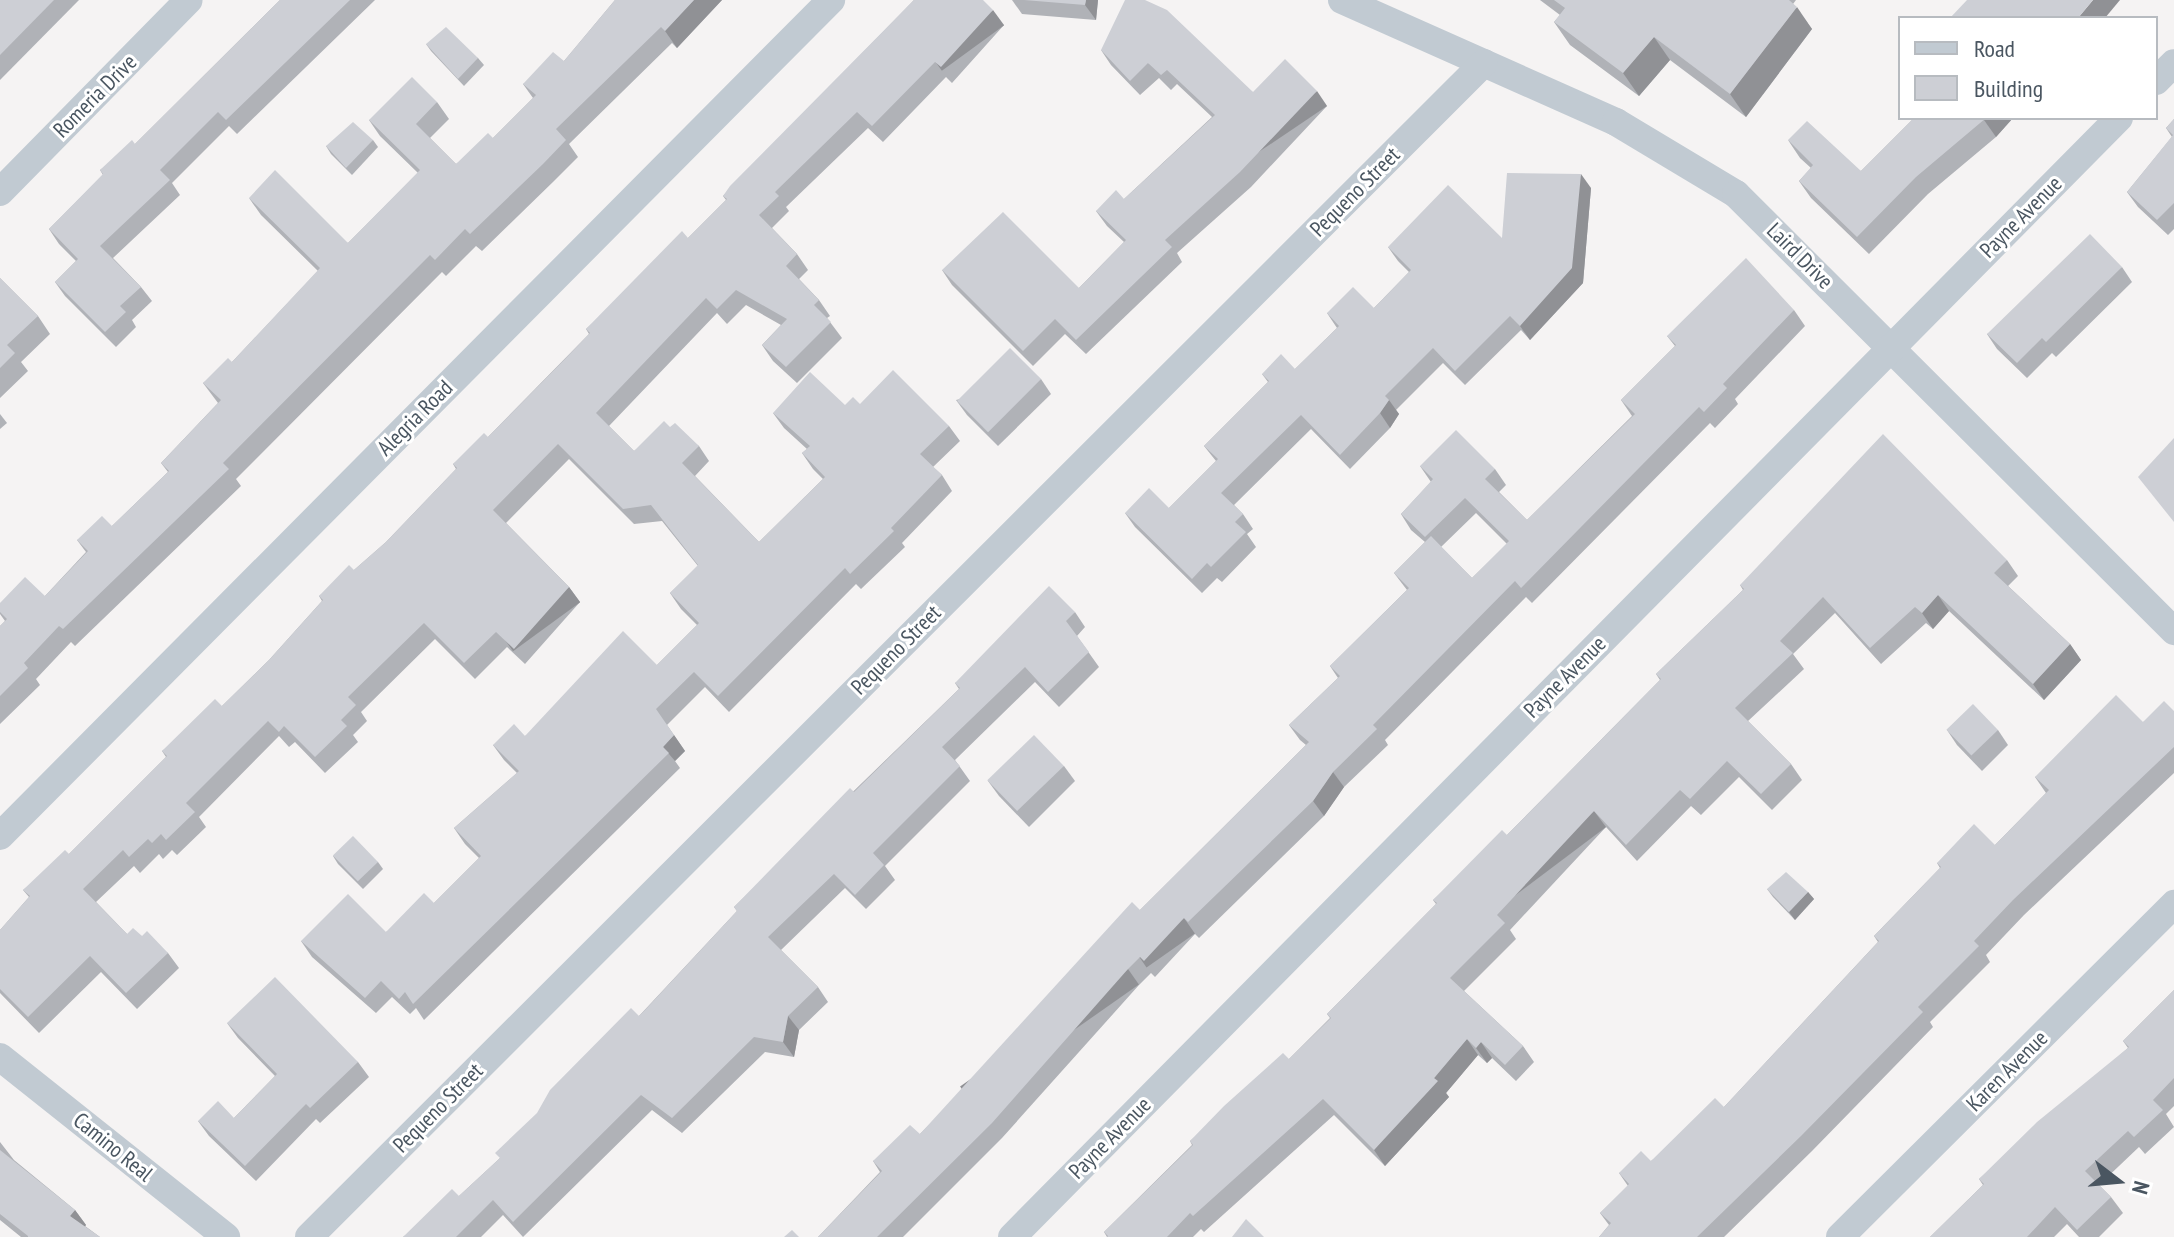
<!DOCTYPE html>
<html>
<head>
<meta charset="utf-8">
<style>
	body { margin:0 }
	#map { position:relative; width:2174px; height:1237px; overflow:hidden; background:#f5f3f3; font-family:"PT Sans Narrow",sans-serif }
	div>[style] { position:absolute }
	.street>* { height:28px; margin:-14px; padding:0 14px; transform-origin:14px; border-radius:14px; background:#c1cad2 }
	.wall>* { inset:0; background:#b0b2b7 }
	.shaded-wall>* { inset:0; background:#909195; transform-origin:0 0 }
	.building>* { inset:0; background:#cdcfd5; transform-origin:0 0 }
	span { translate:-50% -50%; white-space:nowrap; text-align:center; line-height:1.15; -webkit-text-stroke:6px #fff; paint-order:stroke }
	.street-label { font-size:22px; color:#4a5661 }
	.legend { position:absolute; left:1898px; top:16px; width:260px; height:104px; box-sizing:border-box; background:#fff; border:2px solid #b7bbc0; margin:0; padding:10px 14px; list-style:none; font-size:24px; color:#4a5661 }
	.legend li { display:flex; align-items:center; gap:16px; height:40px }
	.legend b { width:40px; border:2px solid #b7bbc0 }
	.north { position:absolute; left:2078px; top:1141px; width:80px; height:80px; -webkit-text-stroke:6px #fff; paint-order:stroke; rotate:106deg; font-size:22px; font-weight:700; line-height:32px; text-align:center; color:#4a5661 }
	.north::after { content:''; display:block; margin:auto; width:28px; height:36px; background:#4a5661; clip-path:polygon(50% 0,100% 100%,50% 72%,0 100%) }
</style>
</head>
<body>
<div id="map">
	<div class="street">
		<div style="left:1342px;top:0;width:300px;rotate:24deg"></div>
		<div style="left:1616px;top:122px;width:140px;rotate:31deg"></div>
		<div style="left:1736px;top:194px;width:619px;rotate:44.93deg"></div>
		<div style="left:2156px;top:81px;width:25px;rotate:-45deg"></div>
		<div style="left:0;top:192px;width:269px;rotate:-45.5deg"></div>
		<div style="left:0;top:836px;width:1179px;rotate:-45.17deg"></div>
		<div style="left:0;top:1057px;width:289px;rotate:38.5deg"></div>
		<div style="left:309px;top:1237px;width:1661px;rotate:-44.98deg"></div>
		<div style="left:1012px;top:1237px;width:1574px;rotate:-45.31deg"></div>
		<div style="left:1840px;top:1237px;width:472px;rotate:-44.9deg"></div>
	</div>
	<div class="wall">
		<div style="clip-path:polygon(0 0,79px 0,0 80px)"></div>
		<div style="clip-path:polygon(280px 0,375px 0,237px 134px,229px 126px,172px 183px,180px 195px,113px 258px,141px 287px,152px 301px,132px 320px,136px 327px,116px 347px,65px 296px,55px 282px,76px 261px,59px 244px,49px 229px,103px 175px,100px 170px,135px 144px)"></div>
		<div style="clip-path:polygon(615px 0,722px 0,677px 48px,672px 43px,569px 144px,578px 157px,554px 181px,482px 251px,476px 246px,446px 276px,442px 272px,236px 479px,241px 486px,75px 646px,71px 642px,36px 679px,40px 685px,0 724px,0 626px,5px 621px,0 614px,0 603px,45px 596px,86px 552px,77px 540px,112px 526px,168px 472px,161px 463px,218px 403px,203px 383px,232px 362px,318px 271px,261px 215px,249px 198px,348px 243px,418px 173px,380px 136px,369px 120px,437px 102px,449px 119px,430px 138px,456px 164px,493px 138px,533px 98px,523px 84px,564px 61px)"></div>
		<div style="clip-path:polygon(914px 0,1004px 25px,952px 83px,946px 77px,883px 142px,868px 128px,786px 207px,789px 211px,772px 228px,797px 254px,808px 270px,799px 279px,819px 300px,830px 316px,827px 318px,842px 338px,797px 383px,773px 361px,762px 345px,781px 325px,746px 305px,727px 324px,717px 313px,609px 426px,634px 451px,670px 427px,699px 446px,709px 461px,695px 476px,759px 542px,823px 479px,813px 469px,802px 453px,807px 449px,784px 428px,773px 413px,860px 404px,949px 426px,960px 441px,933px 467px,942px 475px,952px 491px,902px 543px,905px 547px,861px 589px,856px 584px,729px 712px,705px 687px,667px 725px,685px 751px,675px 761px,680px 768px,424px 1020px,416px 1008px,410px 1014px,392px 997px,376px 1013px,312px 957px,301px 941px,386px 932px,434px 903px,479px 858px,465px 844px,454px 828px,517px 773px,504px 760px,493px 745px,525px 736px,657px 665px,697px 625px,681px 609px,670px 593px,698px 566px,662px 521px,634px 524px,569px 459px,506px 523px,569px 587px,580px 602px,525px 664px,507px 647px,475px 679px,435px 639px,361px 712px,367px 721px,353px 735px,358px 742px,325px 773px,295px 742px,289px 747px,279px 736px,199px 817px,206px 827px,177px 855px,172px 850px,163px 859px,159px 854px,140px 873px,134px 866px,96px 902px,127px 934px,142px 936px,168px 953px,179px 968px,137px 1009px,101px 972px,39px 1033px,0 993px,0 930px,29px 897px,23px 890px,69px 854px,166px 757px,162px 751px,222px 706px,269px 660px,322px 601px,319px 596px,354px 570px,386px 542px,456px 469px,453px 464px,488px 437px,589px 334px,586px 329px,688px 238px,726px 200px,723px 196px)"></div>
		<div style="clip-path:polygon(1012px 0,1098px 0,1096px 20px,1022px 14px)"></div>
		<div style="clip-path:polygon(1540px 0,1796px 0,1793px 4px,1812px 29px,1746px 117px,1670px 60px,1639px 96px,1570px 45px,1554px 22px,1560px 15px)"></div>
		<div style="clip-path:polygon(426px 44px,478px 58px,484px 65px,464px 86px,431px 51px)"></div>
		<div style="clip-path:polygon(1101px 50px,1253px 92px,1327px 106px,1251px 187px,1177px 253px,1182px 262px,1086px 354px,1065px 334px,1033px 366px,952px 285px,942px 270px,1079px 288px,1124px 242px,1107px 226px,1096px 211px,1124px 199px,1212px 117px,1177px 84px,1171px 90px,1159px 78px,1140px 95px,1111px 65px)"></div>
		<div style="clip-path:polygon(1914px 118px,2013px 118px,1996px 137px,1928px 194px,1869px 254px,1811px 198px,1799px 181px,1811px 168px,1800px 158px,1788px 140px,1861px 171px)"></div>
		<div style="clip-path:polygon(2174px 119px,2174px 229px,2168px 235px,2138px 207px,2127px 192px,2172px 137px,2166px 128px)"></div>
		<div style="clip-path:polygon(373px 140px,378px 147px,352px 175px,331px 154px,326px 146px)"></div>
		<div style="clip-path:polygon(1591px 188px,1583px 283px,1530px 340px,1521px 330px,1465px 385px,1443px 363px,1396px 410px,1399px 414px,1390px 428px,1350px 469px,1311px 429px,1234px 505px,1243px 514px,1253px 529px,1247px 534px,1256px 547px,1222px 582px,1217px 578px,1202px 593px,1135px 527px,1125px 513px,1169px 508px,1216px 461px,1204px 446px,1268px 382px,1262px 374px,1295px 369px,1337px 328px,1327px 313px,1374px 308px,1409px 272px,1398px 261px,1388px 247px,1502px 238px)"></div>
		<div style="clip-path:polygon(2122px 267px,2132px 282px,2056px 357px,2052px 353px,2027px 378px,1997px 349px,1987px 334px)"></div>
		<div style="clip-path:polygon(0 278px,38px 316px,50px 334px,21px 362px,28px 371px,0 398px)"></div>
		<div style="clip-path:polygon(evenodd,1794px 310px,1805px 326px,1735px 399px,1738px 404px,1715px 428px,1710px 423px,1532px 603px,1526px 597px,1385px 740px,1388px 745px,1344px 787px,1324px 816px,1199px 938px,1195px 934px,1155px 977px,1151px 973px,1139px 985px,1002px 1138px,903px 1237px,818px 1237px,880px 1172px,873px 1161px,920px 1134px,1140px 910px,1306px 745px,1300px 740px,1289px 725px,1338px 678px,1330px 666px,1407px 590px,1394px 573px,1425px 542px,1411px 530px,1401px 514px,1431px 482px,1420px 466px,1495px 469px,1506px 485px,1499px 492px,1527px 520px,1632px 416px,1621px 400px,1675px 346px,1667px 336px,1794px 310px,1476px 513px,1507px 544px,1472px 578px,1441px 547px,1476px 513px)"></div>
		<div style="clip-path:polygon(1041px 379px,1051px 394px,998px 446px,967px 415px,956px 400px)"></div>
		<div style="clip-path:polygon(0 414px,7px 423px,0 429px)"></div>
		<div style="clip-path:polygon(2007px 560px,2018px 576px,2008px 586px,2070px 644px,2081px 660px,2044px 700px,1949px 611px,1933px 629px,1926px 623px,1881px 664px,1835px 613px,1793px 654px,1804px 669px,1748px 721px,1791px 764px,1802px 780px,1772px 810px,1739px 777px,1701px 815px,1691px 806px,1637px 861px,1606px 827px,1510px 930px,1516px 939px,1464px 991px,1523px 1046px,1534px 1062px,1516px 1081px,1492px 1058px,1487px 1063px,1478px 1055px,1446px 1093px,1449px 1097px,1385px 1166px,1334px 1115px,1204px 1232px,1201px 1229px,1193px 1237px,1107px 1237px,1104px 1232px,1192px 1145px,1190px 1141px,1289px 1059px,1330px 1018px,1327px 1014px,1436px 904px,1433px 900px,1507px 835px,1660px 680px,1656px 674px,1743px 590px,1740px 585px)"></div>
		<div style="clip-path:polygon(1075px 612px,1085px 627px,1077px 636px,1099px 667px,1059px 707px,1035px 682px,955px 760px,970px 781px,885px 866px,895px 880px,866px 909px,845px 888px,781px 950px,818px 987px,828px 1002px,799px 1030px,794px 1057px,765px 1052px,682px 1133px,652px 1110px,523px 1237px,503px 1215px,481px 1237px,403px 1237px,459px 1196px,499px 1159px,639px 1016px,737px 911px,734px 907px,959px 689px,955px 683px)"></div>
		<div style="clip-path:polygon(2174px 711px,2174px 773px,2024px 915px,1986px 955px,1990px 962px,1930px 1022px,1933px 1027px,1812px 1151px,1724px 1237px,1599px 1237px,1609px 1225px,1600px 1213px,1628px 1186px,1619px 1173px,1651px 1161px,1724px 1107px,1878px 942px,1874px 936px,1940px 868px,1937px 863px,1995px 845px,2046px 793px,2035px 777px,2143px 722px)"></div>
		<div style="clip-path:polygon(1947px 730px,1998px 730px,2008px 745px,1982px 771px,1957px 745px)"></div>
		<div style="clip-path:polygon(1064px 766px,1075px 781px,1029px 827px,999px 796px,988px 781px)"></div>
		<div style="clip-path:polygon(333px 856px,378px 862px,383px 869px,363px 889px,338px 864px)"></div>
		<div style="clip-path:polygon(1767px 889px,1808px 892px,1814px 899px,1795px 920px,1773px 897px)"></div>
		<div style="clip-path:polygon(2174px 990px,2174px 1106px,2166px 1114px,2174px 1127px,2145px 1154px,2139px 1147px,2099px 1185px,2111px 1197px,2123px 1213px,2099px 1237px,2079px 1237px,2067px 1224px,2054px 1237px,1930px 1237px,1983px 1185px,1979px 1179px,2128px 1048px,2123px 1041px)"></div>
		<div style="clip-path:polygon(227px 1023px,358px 1062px,369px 1077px,320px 1123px,316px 1119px,256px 1181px,209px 1136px,198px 1121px,234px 1118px,275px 1076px,238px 1038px)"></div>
		<div style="clip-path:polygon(0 1142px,14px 1160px,75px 1210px,86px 1225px,85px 1226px,100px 1237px,21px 1237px,0 1220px)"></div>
	</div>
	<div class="shaded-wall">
		<div style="clip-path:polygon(694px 0,722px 0,677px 48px,665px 31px)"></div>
		<div style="clip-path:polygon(1086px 0,1098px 0,1096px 20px,1085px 5px)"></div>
		<div style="clip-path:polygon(2093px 0,2120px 0,2105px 18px,2078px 18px)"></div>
		<div style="clip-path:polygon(1797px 7px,1812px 29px,1746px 117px,1730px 94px)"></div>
		<div style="left:993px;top:10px;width:19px;height:77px;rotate:54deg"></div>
		<div style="clip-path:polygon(1654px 37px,1670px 60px,1639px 96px,1623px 73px)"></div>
		<div style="left:1317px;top:91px;width:18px;height:112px;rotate:56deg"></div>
		<div style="clip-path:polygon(1986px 118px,2013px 118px,1996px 137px,1984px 120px)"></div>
		<div style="clip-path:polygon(1581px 174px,1591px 188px,1583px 283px,1530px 340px,1520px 326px)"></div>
		<div style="clip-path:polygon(1389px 400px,1399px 414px,1390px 428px,1380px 413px)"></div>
		<div style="left:569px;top:587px;width:19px;height:83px;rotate:54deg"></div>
		<div style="clip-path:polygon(1938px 595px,1949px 611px,1933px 629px,1922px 613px)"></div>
		<div style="clip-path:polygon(2070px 644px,2081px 660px,2044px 700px,2033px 684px)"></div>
		<div style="clip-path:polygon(674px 735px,685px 751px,675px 761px,663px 747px)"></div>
		<div style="clip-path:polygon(1333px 772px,1344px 787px,1324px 816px,1313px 801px)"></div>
		<div style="left:1594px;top:811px;width:20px;height:142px;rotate:53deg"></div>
		<div style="clip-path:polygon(1808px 892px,1814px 899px,1795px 920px,1789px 912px)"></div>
		<div style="left:1184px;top:918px;width:19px;height:59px;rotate:55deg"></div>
		<div style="left:1128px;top:969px;width:19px;height:205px;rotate:55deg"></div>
		<div style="clip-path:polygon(788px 1016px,799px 1030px,794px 1057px,783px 1042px)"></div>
		<div style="clip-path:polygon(1467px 1039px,1478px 1055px,1446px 1093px,1449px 1097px,1385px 1166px,1374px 1150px)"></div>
		<div style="clip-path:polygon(1481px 1042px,1492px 1058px,1487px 1063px,1476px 1048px)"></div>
		<div style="clip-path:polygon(75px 1210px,86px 1225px,81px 1231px,70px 1216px)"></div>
	</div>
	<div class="building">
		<div style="clip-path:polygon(0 0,54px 0,0 55px)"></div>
		<div style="clip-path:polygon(280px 0,350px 0,226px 120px,218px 112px,160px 170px,170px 180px,100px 246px,141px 287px,120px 306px,126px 312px,105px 332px,55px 282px,78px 259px,49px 229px,103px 174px,100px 170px,132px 140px,135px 144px)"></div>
		<div style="clip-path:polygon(615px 0,694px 0,665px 31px,661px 27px,556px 129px,566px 140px,543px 164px,470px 234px,465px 229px,435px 260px,430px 255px,223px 463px,229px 469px,63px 629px,59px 626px,24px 663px,28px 668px,0 696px,0 626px,7px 619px,0 612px,0 603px,25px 577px,45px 596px,88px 551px,77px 540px,102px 516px,112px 526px,169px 471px,161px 463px,221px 400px,203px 383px,228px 358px,232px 362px,320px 268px,249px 198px,275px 170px,348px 243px,420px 170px,369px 120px,412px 77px,437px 102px,416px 124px,456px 164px,488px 133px,493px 138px,536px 95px,523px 84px,553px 52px,564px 61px)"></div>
		<div style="clip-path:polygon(914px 0,983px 0,993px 10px,941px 67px,935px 62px,872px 126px,857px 112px,775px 192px,779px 196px,759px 215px,797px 254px,786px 266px,819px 300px,814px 305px,831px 322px,786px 367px,762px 345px,787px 319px,736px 290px,717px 309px,706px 298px,596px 413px,634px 451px,664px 421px,670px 427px,675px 423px,699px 446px,682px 463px,759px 542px,825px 477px,802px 453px,810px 446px,773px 413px,810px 372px,845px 405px,853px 397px,860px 404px,893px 370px,949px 426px,920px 454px,942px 475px,891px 528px,894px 531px,850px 574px,845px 568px,718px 696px,694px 672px,656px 709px,674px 735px,663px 747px,669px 753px,413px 1004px,405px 992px,399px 999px,381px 981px,365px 998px,301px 941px,348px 894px,386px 932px,424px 893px,434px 903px,481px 856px,454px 828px,519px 771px,493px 745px,514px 724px,525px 736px,623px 631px,657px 665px,699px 623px,670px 593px,698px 565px,651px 505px,623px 509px,558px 444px,493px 510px,569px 587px,514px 649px,496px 632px,464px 663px,424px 623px,348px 697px,356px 705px,341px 720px,347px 726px,315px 757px,284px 726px,279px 732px,268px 721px,186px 803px,195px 812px,166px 840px,161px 834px,152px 843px,148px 839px,129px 857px,123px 850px,83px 889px,127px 934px,133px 928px,142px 936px,147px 931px,168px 953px,126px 993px,90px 956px,28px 1017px,0 989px,0 930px,30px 896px,23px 890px,65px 850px,69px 854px,167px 756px,162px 751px,215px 699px,222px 706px,269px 660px,323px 600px,319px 596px,349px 565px,354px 570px,386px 542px,457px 468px,453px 464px,484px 433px,488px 437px,565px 359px,590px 333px,586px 329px,682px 231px,688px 238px,727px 199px,723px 196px,730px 186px)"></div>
		<div style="clip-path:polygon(1024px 0,1086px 0,1085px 5px)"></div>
		<div style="clip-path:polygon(1125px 0,1145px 0,1167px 10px,1253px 92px,1285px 59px,1317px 91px,1240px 172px,1165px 240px,1172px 247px,1076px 340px,1055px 319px,1023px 351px,942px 270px,1003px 212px,1079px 288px,1126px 240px,1096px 211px,1116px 190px,1124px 199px,1215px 115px,1167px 70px,1161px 75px,1148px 63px,1130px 81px,1101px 50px)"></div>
		<div style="clip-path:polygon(1554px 0,1789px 0,1797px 7px,1730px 94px,1654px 37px,1623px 73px,1554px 22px,1565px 8px)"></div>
		<div style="clip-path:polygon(1967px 0,2093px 0,2078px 18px,1950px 18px)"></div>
		<div style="clip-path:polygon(446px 27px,478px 58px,458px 79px,426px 44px)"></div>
		<div style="clip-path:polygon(1914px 118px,1986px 118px,1916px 177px,1857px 237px,1799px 181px,1813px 165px,1788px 140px,1807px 121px,1861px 171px)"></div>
		<div style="clip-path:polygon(2174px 119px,2174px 203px,2157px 220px,2127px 192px,2173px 135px,2166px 128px)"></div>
		<div style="clip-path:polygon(353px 122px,373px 140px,346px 168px,326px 146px)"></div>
		<div style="clip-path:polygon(1507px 173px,1581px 174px,1572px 268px,1520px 326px,1510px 316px,1455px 371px,1433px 348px,1385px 396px,1389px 400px,1380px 413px,1340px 455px,1301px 415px,1221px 493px,1243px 514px,1235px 522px,1246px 532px,1211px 567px,1207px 563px,1192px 579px,1125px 513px,1149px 488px,1169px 508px,1218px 459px,1204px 446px,1269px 381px,1262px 374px,1281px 354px,1295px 369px,1339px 326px,1327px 313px,1353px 287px,1374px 308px,1411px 270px,1388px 247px,1448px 185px,1502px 238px)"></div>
		<div style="clip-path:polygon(2090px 234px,2122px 267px,2046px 342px,2042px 338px,2017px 363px,1987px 334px)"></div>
		<div style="clip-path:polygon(1746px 258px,1794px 310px,1723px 384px,1727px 388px,1704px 412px,1699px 407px,1521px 588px,1515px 581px,1373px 725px,1377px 729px,1333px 772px,1313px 801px,1188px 922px,1184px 918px,1144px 961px,1140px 957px,1128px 969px,992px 1123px,877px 1237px,818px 1237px,882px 1171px,873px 1161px,910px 1125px,920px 1134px,1132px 902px,1140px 910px,1309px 742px,1289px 725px,1340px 676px,1330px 666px,1409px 588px,1394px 573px,1431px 536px,1472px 578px,1509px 541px,1465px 498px,1425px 537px,1401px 514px,1433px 479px,1420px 466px,1456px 430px,1495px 469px,1485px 479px,1527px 520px,1635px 414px,1621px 400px,1676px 345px,1667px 336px)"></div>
		<div style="clip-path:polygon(0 278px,38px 316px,7px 345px,15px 353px,0 368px)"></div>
		<div style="left:1010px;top:348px;width:44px;height:75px;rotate:45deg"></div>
		<div style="clip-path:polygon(1883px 434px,2007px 560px,1994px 573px,2070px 644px,2033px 684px,1938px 595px,1922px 613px,1915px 607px,1870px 648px,1823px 597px,1780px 641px,1793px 653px,1735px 708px,1791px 764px,1761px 794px,1727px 761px,1690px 799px,1680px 790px,1626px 845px,1594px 811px,1497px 915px,1505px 923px,1450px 978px,1523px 1046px,1505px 1065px,1481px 1042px,1476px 1048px,1467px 1039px,1434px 1078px,1438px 1081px,1374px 1150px,1323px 1099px,1193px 1216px,1190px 1213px,1167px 1237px,1107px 1237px,1108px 1236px,1104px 1232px,1193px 1145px,1190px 1141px,1224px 1106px,1283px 1053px,1289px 1059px,1331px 1018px,1327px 1014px,1437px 903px,1433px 900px,1502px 830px,1507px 835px,1661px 679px,1656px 674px,1744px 589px,1740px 585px)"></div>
		<div style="clip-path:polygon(2174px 438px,2174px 522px,2138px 477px)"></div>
		<div style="clip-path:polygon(1049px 586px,1075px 612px,1066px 621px,1089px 652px,1048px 692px,1025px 667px,942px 747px,960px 766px,873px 853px,884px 865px,855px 895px,834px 874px,768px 937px,818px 987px,788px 1016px,783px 1042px,754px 1037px,672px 1118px,641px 1095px,513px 1222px,493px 1200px,456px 1237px,403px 1237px,452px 1189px,459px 1196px,500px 1158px,495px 1153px,537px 1113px,550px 1090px,631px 1008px,639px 1016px,645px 1010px,737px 911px,734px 907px,850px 788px,854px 792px,960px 688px,955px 683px)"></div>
		<div style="clip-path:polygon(2116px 695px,2143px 722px,2164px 701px,2174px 711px,2174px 747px,2013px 900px,1974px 941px,1979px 946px,1918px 1007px,1923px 1012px,1801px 1136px,1697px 1237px,1599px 1237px,1611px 1223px,1600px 1213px,1629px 1184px,1619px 1173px,1641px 1151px,1651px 1161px,1715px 1098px,1724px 1107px,1879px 941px,1874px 936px,1941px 867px,1937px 863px,1974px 824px,1995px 845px,2049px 790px,2035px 777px)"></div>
		<div style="left:1973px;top:704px;width:36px;height:37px;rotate:46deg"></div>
		<div style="left:1034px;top:735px;width:43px;height:65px;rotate:46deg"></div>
		<div style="left:353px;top:836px;width:36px;height:28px;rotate:46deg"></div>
		<div style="clip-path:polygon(1786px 872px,1808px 892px,1789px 912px,1767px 889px)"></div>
		<div style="clip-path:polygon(275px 977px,358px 1062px,310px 1108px,306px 1104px,245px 1166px,198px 1121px,218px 1101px,234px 1118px,277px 1074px,227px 1023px)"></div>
		<div style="clip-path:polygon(2174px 990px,2174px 1078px,2153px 1100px,2163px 1110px,2134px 1137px,2128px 1131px,2085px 1171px,2111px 1197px,2077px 1230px,2055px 1207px,2027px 1237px,1930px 1237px,1984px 1184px,1979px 1179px,2037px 1122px,2129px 1047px,2123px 1041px)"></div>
		<div style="clip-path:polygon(0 1150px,75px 1210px,70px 1216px,100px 1237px,28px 1237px,28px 1236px,0 1214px)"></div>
		<div style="clip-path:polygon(1246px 1219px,1264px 1237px,1232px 1237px)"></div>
		<div style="clip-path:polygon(792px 1230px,799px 1237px,784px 1237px)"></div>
	</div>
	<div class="street-label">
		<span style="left:95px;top:96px;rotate:-45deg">Romeria Drive</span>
		<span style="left:1355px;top:192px;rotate:-45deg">Pequeno Street</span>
		<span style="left:2021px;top:217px;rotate:-45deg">Payne Avenue</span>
		<span style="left:1800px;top:256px;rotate:45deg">Laird Drive</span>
		<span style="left:415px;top:418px;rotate:-45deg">Alegria Road</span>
		<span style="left:896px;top:650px;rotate:-45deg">Pequeno Street</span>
		<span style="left:1565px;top:677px;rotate:-45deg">Payne Avenue</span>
		<span style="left:2007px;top:1071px;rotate:-45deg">Karen Avenue</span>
		<span style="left:438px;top:1108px;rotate:-45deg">Pequeno Street</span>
		<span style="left:1110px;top:1138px;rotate:-45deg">Payne Avenue</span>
		<span style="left:113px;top:1147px;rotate:39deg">Camino Real</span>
	</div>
	<ul class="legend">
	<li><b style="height:10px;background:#c1cad2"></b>Road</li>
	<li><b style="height:22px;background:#cdcfd5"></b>Building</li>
	</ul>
	<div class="north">N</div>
</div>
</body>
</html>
